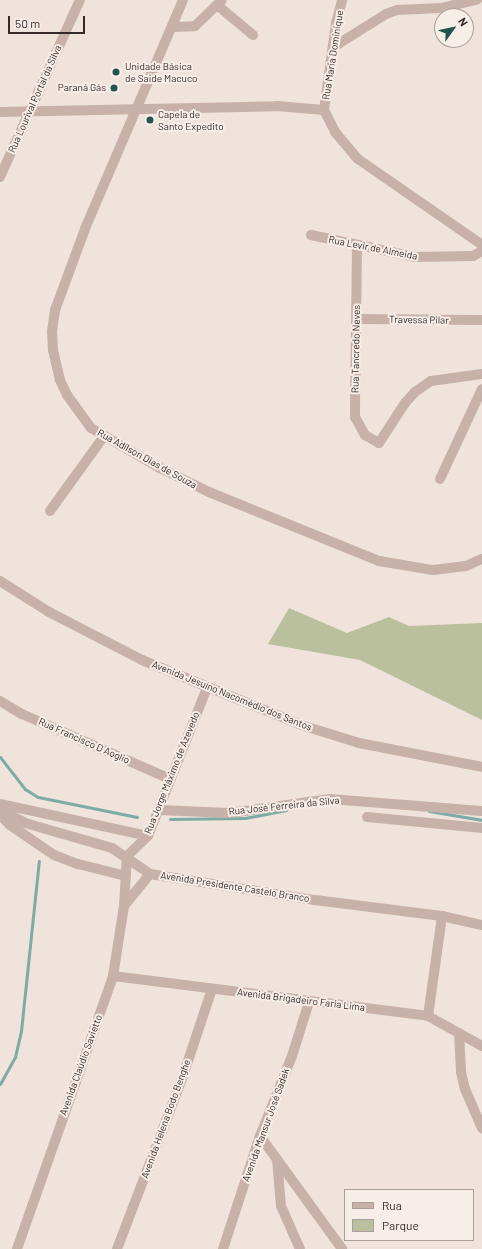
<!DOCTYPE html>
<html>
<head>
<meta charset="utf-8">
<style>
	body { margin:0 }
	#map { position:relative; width:482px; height:1249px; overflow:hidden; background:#f0e3dc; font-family:Barlow,sans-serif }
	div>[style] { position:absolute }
	.green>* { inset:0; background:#babf9d }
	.stream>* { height:3px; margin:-1.5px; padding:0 1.5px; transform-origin:1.5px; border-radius:1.5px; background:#7daca4 }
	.minor>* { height:10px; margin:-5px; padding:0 5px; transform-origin:5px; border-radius:5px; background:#c8b1a9 }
	.dots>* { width:11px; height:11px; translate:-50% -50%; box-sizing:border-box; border:2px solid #f8eee8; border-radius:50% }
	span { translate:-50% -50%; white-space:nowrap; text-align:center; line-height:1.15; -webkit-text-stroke:4px #f8eee8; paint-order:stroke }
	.street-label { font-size:10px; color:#352a28 }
	.poi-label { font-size:10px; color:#352a28 }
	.left { translate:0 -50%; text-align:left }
	.right { translate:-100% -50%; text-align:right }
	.legend { position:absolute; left:344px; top:1189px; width:130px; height:52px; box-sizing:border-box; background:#f8eee8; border:1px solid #aaa09b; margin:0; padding:5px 7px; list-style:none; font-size:12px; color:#352a28 }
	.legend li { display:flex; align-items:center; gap:8px; height:20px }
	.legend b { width:20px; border:1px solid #aaa09b }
	.north { position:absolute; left:434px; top:8px; width:40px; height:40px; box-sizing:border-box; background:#f8eee8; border:1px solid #aaa09b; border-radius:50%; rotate:57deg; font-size:11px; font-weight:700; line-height:16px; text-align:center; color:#352a28 }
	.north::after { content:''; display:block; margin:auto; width:14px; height:18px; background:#20544d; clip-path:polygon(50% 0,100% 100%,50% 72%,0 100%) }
	.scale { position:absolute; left:8px; top:16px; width:77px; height:18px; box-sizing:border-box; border:2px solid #352a28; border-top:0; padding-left:5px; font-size:12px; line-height:14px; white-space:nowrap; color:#352a28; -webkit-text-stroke:3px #f8eee8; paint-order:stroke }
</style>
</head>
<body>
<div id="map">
	<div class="green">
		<div style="clip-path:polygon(289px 608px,347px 633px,389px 617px,409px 626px,482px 623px,482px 720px,360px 660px,268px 644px)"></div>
	</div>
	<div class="stream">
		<div style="left:0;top:757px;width:41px;rotate:52deg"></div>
		<div style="left:25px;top:789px;width:15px;rotate:32deg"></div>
		<div style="left:38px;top:797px;width:101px;rotate:11.4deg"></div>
		<div style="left:429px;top:811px;width:54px;rotate:9.6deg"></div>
		<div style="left:170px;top:819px;width:75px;rotate:-0.8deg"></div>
		<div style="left:245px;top:818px;width:42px;rotate:-11deg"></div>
		<div style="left:0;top:1084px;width:31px;rotate:-61deg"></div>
		<div style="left:15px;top:1057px;width:27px;rotate:-77deg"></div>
		<div style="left:21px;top:1031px;width:171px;rotate:-84deg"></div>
	</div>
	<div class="minor">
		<div style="left:183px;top:0;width:249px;rotate:113.2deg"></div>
		<div style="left:85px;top:229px;width:86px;rotate:110.3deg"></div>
		<div style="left:55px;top:310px;width:21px;rotate:98deg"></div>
		<div style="left:52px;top:331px;width:19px;rotate:87deg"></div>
		<div style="left:53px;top:350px;width:31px;rotate:77deg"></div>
		<div style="left:60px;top:380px;width:17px;rotate:65deg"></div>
		<div style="left:67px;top:395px;width:41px;rotate:54deg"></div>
		<div style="left:91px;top:428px;width:80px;rotate:30.1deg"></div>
		<div style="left:160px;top:468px;width:55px;rotate:26.1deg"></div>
		<div style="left:209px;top:492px;width:183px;rotate:22.1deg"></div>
		<div style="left:379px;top:561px;width:55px;rotate:9.5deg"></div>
		<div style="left:433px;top:570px;width:33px;rotate:-7deg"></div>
		<div style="left:466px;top:566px;width:17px;rotate:-24deg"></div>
		<div style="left:217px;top:5px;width:47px;rotate:39.8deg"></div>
		<div style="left:172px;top:27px;width:23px;rotate:-2deg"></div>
		<div style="left:195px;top:26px;width:37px;rotate:-44deg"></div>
		<div style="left:335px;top:46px;width:60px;rotate:-32.1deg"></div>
		<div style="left:386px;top:14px;width:12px;rotate:-20deg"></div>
		<div style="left:397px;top:10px;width:44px;rotate:-2.6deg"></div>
		<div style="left:441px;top:8px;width:37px;rotate:-13deg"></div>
		<div style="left:324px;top:110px;width:25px;rotate:63deg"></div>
		<div style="left:335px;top:132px;width:35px;rotate:50deg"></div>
		<div style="left:358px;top:159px;width:151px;rotate:34.7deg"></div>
		<div style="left:324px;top:110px;width:88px;rotate:-82.1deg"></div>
		<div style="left:336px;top:23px;width:24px;rotate:-75deg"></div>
		<div style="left:0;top:112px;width:277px;rotate:-1.2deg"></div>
		<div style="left:277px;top:106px;width:47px;rotate:4.9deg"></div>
		<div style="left:0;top:177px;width:194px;rotate:-65.7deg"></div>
		<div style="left:311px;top:235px;width:106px;rotate:11.9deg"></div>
		<div style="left:415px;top:257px;width:58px;rotate:-1deg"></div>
		<div style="left:473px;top:256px;width:10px;rotate:-29deg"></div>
		<div style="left:357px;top:245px;width:172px;rotate:90.7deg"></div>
		<div style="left:355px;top:417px;width:21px;rotate:61deg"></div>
		<div style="left:365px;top:435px;width:16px;rotate:30deg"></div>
		<div style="left:379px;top:443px;width:48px;rotate:-57deg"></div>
		<div style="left:405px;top:403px;width:15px;rotate:-48deg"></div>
		<div style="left:415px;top:392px;width:19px;rotate:-35deg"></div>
		<div style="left:431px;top:381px;width:51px;rotate:-7.8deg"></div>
		<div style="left:357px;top:319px;width:125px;rotate:0.5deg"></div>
		<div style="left:440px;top:479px;width:99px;rotate:-65deg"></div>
		<div style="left:50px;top:511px;width:92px;rotate:-54.2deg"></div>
		<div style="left:0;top:581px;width:58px;rotate:32.3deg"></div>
		<div style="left:49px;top:612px;width:105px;rotate:27.3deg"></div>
		<div style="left:142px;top:660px;width:172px;rotate:22.2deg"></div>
		<div style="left:301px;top:725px;width:61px;rotate:17.2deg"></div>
		<div style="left:359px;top:743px;width:125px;rotate:11deg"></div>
		<div style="left:0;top:701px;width:26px;rotate:31deg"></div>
		<div style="left:22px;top:714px;width:162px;rotate:23.7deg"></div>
		<div style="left:0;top:804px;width:151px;rotate:12.2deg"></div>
		<div style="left:0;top:810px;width:28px;rotate:27deg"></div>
		<div style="left:25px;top:823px;width:91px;rotate:16deg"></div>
		<div style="left:112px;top:848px;width:46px;rotate:34.4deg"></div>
		<div style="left:150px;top:874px;width:167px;rotate:9deg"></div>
		<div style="left:315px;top:900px;width:128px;rotate:7.2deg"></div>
		<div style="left:442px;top:916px;width:41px;rotate:12.7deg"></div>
		<div style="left:158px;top:810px;width:72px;rotate:2.4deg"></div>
		<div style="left:230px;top:813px;width:101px;rotate:-8deg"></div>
		<div style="left:330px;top:799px;width:152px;rotate:4.5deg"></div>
		<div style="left:0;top:815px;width:14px;rotate:45deg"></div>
		<div style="left:10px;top:825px;width:53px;rotate:34.3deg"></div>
		<div style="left:54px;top:855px;width:26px;rotate:21deg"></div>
		<div style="left:78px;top:864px;width:49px;rotate:14deg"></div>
		<div style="left:367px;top:817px;width:116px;rotate:5.5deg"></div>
		<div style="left:124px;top:906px;width:41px;rotate:-50.9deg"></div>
		<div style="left:113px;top:976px;width:318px;rotate:7.2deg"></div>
		<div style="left:428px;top:1016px;width:62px;rotate:29.1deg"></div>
		<div style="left:428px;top:1016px;width:101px;rotate:-82deg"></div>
		<div style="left:459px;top:1033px;width:39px;rotate:87deg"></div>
		<div style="left:461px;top:1072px;width:17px;rotate:77deg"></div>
		<div style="left:465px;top:1089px;width:43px;rotate:66.4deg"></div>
		<div style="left:260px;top:1136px;width:140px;rotate:54deg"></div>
		<div style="left:277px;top:1159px;width:47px;rotate:85.1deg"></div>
		<div style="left:281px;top:1206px;width:47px;rotate:66.2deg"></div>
		<div style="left:17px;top:1249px;width:289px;rotate:-70.6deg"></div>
		<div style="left:113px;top:976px;width:71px;rotate:-81.1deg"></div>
		<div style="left:124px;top:906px;width:50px;rotate:-86.6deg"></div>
		<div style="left:127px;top:856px;width:29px;rotate:-44deg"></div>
		<div style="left:148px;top:836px;width:159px;rotate:-68.3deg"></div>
		<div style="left:117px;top:1249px;width:182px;rotate:-69.1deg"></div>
		<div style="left:182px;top:1079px;width:95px;rotate:-71.6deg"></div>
		<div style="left:223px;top:1249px;width:119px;rotate:-71.9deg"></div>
		<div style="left:260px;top:1136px;width:86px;rotate:-68.2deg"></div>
		<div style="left:292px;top:1056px;width:57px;rotate:-72.5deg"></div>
	</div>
	<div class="dots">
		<div style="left:116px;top:72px;background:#20544d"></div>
		<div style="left:114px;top:88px;background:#20544d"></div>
		<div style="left:150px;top:120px;background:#20544d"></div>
	</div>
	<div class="street-label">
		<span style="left:333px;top:55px;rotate:-81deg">Rua Maria Dominique</span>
		<span style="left:35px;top:99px;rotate:-66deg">Rua Lourival Portal da Silva</span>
		<span style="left:373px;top:248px;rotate:11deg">Rua Levir de Almeida</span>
		<span style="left:419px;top:320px;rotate:1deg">Travessa Pilar</span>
		<span style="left:356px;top:349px;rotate:-89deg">Rua Tancredo Neves</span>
		<span style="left:147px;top:459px;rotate:29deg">Rua Adílson Dias de Souza</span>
		<span style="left:232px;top:696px;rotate:22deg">Avenida Jesuíno Nacomédio dos Santos</span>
		<span style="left:84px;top:741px;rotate:24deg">Rua Francisco D Aoglio</span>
		<span style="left:172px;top:773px;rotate:-68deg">Rua Jorge Máximo de Azevedo</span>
		<span style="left:284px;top:806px;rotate:-6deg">Rua José Ferreira da Silva</span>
		<span style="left:235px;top:887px;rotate:9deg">Avenida Presidente Castelo Branco</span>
		<span style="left:301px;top:1000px;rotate:7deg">Avenida Brigadeiro Faria Lima</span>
		<span style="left:81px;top:1065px;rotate:-70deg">Avenida Claúdio Savietto</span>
		<span style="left:166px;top:1119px;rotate:-70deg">Avenida Helena Bodo Benghe</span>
		<span style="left:266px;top:1125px;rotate:-70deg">Avenida Mansur José Sadek</span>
	</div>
	<div class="poi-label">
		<span class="left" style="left:125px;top:72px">Unidade Básica<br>de Saide Macuco</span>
		<span class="right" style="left:106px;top:88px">Paraná Gás</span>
		<span class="left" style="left:158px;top:120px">Capela de<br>Santo Expedito</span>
	</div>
	<ul class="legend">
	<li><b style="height:5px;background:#c8b1a9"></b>Rua</li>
	<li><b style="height:11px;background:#babf9d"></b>Parque</li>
	</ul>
	<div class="north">N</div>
	<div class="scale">50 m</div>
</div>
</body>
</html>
